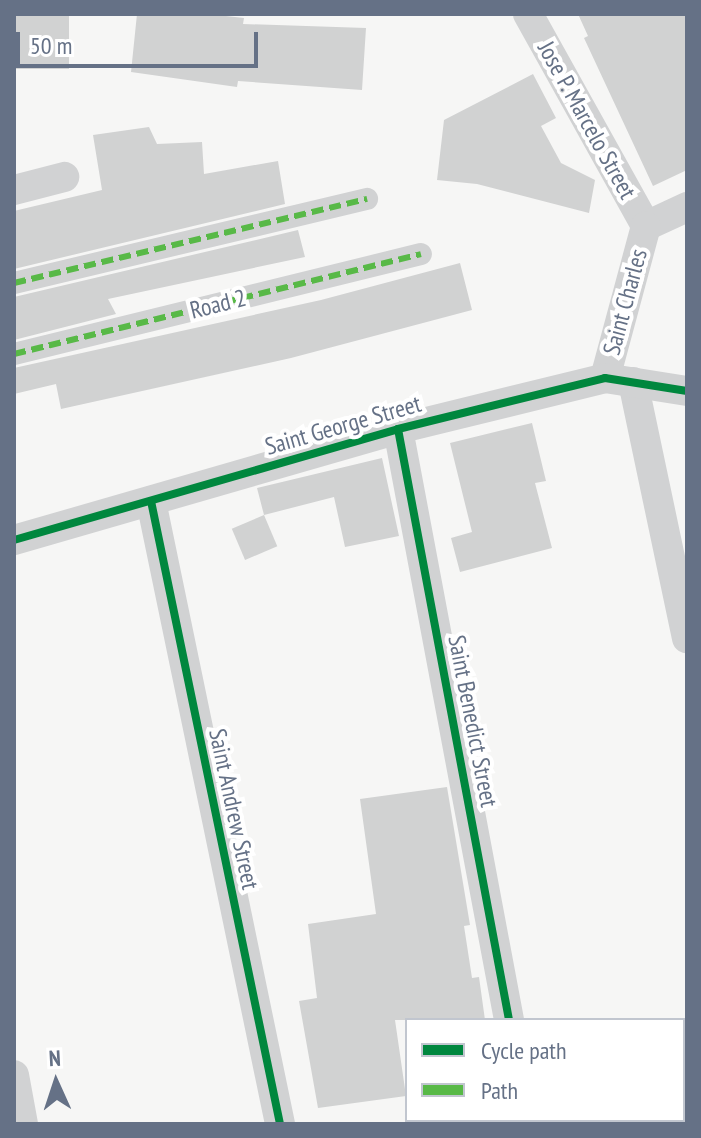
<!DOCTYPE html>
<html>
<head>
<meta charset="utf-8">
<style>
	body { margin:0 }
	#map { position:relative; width:701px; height:1138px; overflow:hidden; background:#f6f6f5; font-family:"PT Sans Narrow",sans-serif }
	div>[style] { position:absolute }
	.building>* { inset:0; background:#d1d2d2; transform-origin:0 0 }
	.pedestrian>* { height:22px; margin:-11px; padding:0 11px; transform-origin:11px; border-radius:11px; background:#d1d2d3 }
	.minor>* { height:30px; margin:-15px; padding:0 15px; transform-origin:15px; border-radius:15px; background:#d1d2d3 }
	.quiet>* { height:6px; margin-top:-3px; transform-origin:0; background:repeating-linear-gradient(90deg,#58b947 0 12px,transparent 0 18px) }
	.cycleway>* { height:8px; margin:-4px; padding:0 4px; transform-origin:4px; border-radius:4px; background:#00873e }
	span { translate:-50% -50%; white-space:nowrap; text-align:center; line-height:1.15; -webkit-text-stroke:8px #fff; paint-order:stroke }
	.street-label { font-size:24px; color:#657186 }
	.frame { position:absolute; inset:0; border:16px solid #657186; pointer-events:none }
	.legend { position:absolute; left:405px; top:1018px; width:280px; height:104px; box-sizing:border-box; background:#fff; border:2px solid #c1c6cf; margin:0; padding:10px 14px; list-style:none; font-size:24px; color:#657186 }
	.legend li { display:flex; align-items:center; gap:16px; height:40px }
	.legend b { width:40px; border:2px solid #c1c6cf }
	.north { position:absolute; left:16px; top:1042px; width:80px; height:80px; -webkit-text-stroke:6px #fff; paint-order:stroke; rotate:357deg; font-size:22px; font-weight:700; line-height:32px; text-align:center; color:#657186 }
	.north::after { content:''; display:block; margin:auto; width:28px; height:36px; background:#657186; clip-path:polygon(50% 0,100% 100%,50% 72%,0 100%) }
	.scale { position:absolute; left:16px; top:32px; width:242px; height:36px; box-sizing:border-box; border:4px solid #657186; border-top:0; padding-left:10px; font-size:24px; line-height:28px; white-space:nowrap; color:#657186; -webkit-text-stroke:6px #fff; paint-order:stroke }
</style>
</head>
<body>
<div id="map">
	<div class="building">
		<div style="left:14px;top:14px;width:55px;height:55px"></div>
		<div style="clip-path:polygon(137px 14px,208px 14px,244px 18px,243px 24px,366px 28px,362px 90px,238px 81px,237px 87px,131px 72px)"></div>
		<div style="clip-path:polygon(578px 14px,687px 14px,687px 170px,653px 186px,584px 38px,588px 36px)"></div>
		<div style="clip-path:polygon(533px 74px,556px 118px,541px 126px,561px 163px,595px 180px,589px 213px,477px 184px,437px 180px,444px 120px)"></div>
		<div style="clip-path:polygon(149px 127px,157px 144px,202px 142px,204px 174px,278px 161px,285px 204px,14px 269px,14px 211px,102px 190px,93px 135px)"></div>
		<div style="clip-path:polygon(298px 230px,305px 257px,108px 299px,116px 314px,14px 340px,14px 297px)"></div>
		<div style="clip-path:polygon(460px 263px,472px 310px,291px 358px,61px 409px,56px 384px,14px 394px,14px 368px,321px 300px)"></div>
		<div style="clip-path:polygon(532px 423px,546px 481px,535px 483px,552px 548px,460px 572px,451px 538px,472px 532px,450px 443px)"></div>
		<div style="clip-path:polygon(382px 458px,399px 536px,345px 547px,334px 497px,264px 515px,257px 488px)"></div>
		<div style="left:264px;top:515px;width:34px;height:35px;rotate:67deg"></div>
		<div style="clip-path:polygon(447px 787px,470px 925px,464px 926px,472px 978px,479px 977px,485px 1020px,395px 1020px,406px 1096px,318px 1108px,299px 1001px,317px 998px,308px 924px,376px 914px,360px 799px)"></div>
	</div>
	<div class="pedestrian">
		<div style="left:14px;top:283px;width:363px;rotate:-13.4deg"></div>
		<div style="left:14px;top:354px;width:419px;rotate:-13.8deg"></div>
	</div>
	<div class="minor">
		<div style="left:528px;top:14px;width:243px;rotate:60.9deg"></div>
		<div style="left:14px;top:190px;width:52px;rotate:-14.6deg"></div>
		<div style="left:646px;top:226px;width:45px;rotate:-24.9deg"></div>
		<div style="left:605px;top:378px;width:157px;rotate:-74.9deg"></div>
		<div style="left:633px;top:382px;width:262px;rotate:78.1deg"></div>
		<div style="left:398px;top:429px;width:601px;rotate:79.36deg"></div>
		<div style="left:151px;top:501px;width:636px;rotate:78.3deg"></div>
		<div style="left:14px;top:540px;width:400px;rotate:-16.1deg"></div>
		<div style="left:398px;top:429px;width:213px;rotate:-13.8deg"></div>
		<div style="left:605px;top:378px;width:83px;rotate:9deg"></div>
		<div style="left:14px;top:1075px;width:50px;rotate:79.6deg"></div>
		<div style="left:528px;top:1120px;width:4px;rotate:76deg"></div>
	</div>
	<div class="quiet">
		<div style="left:14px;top:283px;width:363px;rotate:-13.4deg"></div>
		<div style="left:14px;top:354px;width:419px;rotate:-13.8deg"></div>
	</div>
	<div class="cycleway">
		<div style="left:398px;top:429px;width:601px;rotate:79.36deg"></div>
		<div style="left:151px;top:501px;width:636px;rotate:78.3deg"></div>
		<div style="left:14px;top:540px;width:400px;rotate:-16.1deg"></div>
		<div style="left:398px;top:429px;width:213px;rotate:-13.8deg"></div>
		<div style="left:605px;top:378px;width:83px;rotate:9deg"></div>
	</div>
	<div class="street-label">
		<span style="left:587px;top:120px;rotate:61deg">Jose P. Marcelo Street</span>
		<span style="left:625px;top:302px;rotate:-75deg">Saint Charles</span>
		<span style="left:218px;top:304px;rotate:-14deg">Road 2</span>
		<span style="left:343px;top:425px;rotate:-16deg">Saint George Street</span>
		<span style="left:473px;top:721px;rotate:79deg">Saint Benedict Street</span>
		<span style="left:234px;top:809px;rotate:78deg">Saint Andrew Street</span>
	</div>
	<div class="frame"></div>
	<ul class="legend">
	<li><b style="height:10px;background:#00873e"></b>Cycle path</li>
	<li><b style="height:10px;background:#58b947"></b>Path</li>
	</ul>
	<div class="north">N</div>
	<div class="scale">50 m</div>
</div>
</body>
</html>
